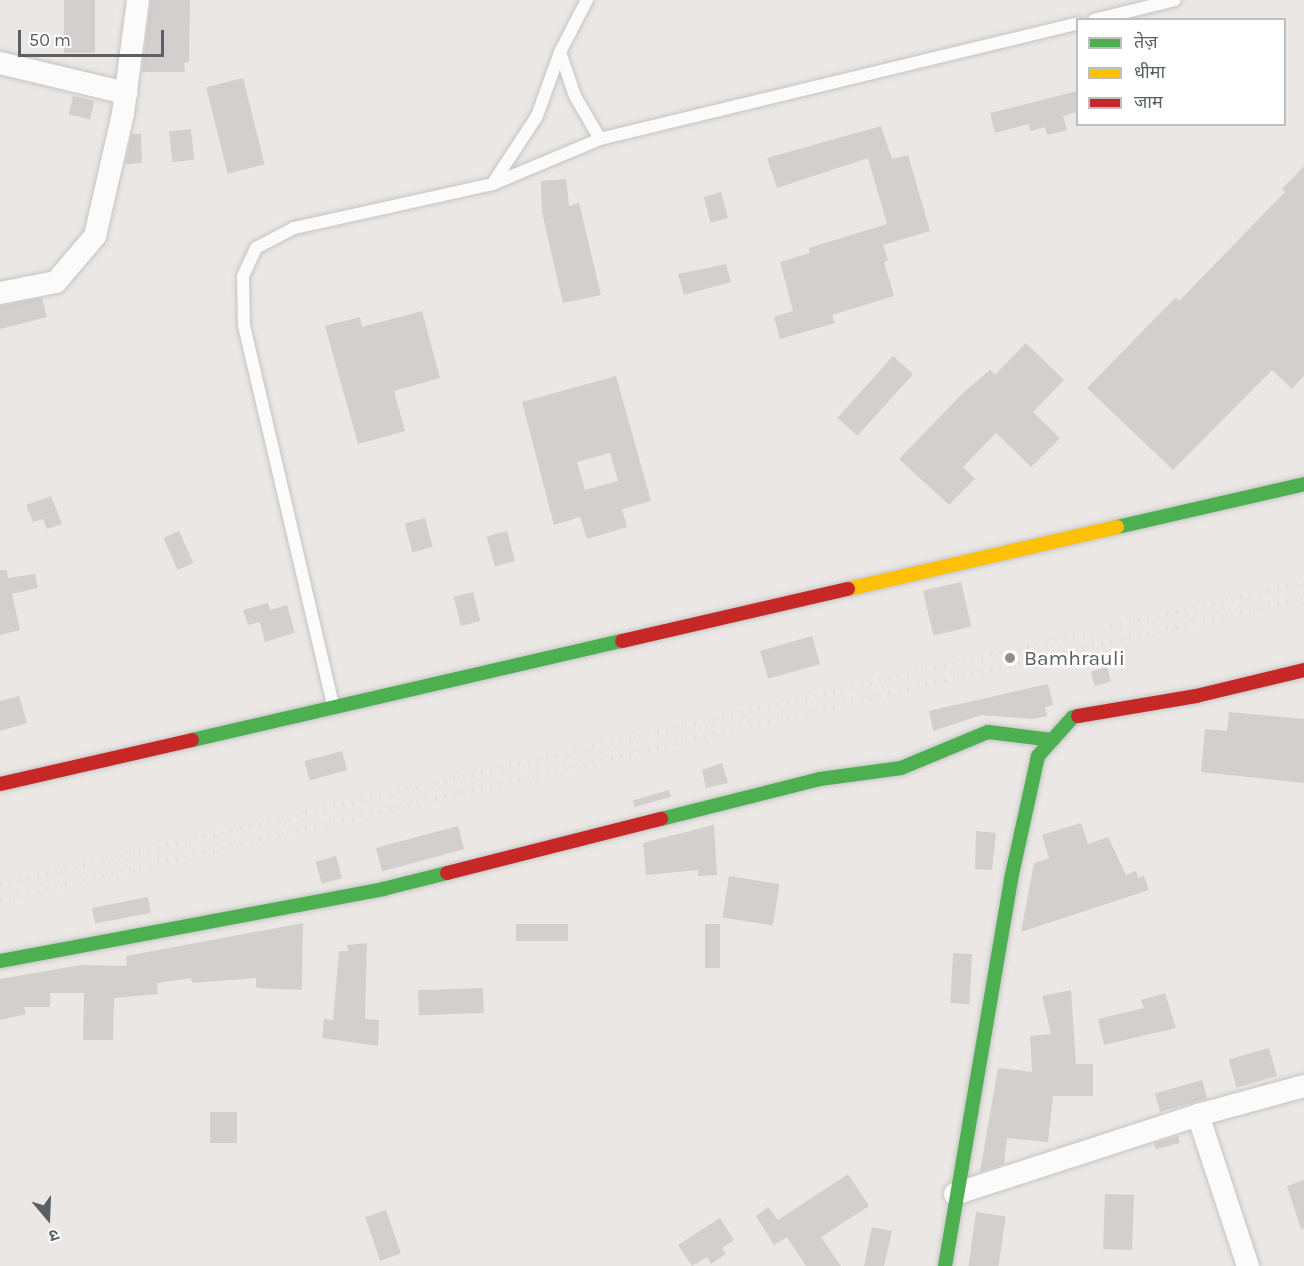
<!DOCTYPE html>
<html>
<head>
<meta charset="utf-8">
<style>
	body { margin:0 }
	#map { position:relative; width:1304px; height:1266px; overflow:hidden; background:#eae7e4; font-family:Karla,"Noto Sans Devanagari",sans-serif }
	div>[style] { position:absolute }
	.building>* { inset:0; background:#d2cfce; transform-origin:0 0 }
	.roads { filter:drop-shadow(0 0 2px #c4c5c4) drop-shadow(0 0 2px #c4c5c4) }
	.lane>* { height:12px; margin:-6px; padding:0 6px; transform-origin:6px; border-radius:6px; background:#fcfbfb }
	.street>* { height:22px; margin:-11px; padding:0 11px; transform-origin:11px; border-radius:11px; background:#fcfbfb }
	.fast>* { height:14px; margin:-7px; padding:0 7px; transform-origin:7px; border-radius:7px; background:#4caf50 }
	.slow>* { height:14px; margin:-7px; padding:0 7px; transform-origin:7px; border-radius:7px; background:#ffc107 }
	.jam>* { height:14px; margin:-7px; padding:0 7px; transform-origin:7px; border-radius:7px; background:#c62828 }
	.rail>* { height:4.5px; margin-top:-2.25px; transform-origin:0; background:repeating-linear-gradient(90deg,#e1e0e1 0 1.5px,transparent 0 9.5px) }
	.dots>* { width:16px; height:16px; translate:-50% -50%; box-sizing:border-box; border:3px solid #fff; border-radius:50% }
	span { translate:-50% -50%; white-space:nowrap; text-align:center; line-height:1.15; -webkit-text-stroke:5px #fff; paint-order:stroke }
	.poi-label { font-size:21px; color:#5a6063 }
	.left { translate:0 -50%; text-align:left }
	.legend { position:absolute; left:1076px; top:18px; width:210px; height:108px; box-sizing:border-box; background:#fff; border:2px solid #bdbfc1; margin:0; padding:8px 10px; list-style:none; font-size:18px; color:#5a6063 }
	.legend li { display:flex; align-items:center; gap:12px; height:30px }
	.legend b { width:30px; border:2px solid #bdbfc1 }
	.north { position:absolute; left:18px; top:1188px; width:60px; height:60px; -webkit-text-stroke:4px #fff; paint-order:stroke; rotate:161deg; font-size:16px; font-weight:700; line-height:24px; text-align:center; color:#5a6063 }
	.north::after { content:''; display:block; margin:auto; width:21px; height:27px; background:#5a6063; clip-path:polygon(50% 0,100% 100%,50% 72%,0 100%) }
	.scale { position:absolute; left:18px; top:30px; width:146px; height:27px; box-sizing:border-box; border:3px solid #5a6063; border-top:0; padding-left:8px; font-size:18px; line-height:21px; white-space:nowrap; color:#5a6063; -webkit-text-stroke:4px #fff; paint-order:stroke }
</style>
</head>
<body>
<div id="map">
	<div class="building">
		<div style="left:64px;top:0;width:31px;height:53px"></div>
		<div style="clip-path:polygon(151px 0,190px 0,189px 62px,184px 63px,185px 72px,142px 72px)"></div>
		<div style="left:243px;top:78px;width:89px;height:38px;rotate:76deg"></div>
		<div style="clip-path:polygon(1077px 91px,1077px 112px,1063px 116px,1067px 130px,1047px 135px,1045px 127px,1030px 131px,1029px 124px,995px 133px,990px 113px)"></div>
		<div style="left:73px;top:96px;width:22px;height:19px;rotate:13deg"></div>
		<div style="clip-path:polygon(881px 126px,892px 159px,908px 155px,930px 231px,883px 245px,888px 260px,884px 262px,894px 296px,832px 315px,835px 323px,780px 339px,774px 317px,793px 311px,780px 262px,810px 253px,809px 248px,887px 224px,868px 158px,777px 188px,767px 158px)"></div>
		<div style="left:191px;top:129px;width:31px;height:22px;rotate:84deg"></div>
		<div style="clip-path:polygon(132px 134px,141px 134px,142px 163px,125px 164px)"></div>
		<div style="clip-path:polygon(1304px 166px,1304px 376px,1292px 389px,1272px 370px,1173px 470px,1087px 388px,1176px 297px,1179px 301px,1285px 192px,1282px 189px)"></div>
		<div style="clip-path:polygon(566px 179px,569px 206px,579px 203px,601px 295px,563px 303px,542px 212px,541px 181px)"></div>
		<div style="left:721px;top:192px;width:27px;height:18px;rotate:75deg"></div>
		<div style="clip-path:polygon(726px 264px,731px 282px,684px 295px,678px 274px)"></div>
		<div style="clip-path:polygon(42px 298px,47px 317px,0 329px,0 306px)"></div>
		<div style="clip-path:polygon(422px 311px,440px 378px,394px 391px,405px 431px,358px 444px,325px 326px,360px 317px,362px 327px)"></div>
		<div style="clip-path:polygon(1026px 343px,1064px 380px,1033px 412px,1060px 438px,1031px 467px,996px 433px,963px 467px,975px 479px,949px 505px,899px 459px,965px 391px,990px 370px,995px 375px)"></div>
		<div style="left:893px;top:356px;width:27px;height:83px;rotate:42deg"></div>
		<div style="clip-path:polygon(evenodd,616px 376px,651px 501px,622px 509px,627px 527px,587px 539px,580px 517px,554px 525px,522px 402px,616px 376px,610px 453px,618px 481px,585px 490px,577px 462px,610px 453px)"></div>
		<div style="clip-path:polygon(51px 496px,62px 524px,47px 529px,43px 519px,33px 522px,26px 505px)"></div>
		<div style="left:425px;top:518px;width:30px;height:21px;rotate:75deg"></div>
		<div style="left:179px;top:531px;width:35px;height:17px;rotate:66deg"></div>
		<div style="left:507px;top:531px;width:31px;height:21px;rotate:75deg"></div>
		<div style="clip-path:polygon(0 570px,7px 570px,8px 578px,35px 574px,38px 588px,12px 594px,20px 630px,0 635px)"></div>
		<div style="left:961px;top:582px;width:46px;height:39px;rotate:77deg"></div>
		<div style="left:473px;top:592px;width:30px;height:20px;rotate:76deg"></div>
		<div style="clip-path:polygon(268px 603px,270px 610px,287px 605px,295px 633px,265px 642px,260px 622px,248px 625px,243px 610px)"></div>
		<div style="left:812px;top:636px;width:29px;height:54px;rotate:74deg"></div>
		<div style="left:1107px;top:667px;width:15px;height:17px;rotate:74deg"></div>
		<div style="clip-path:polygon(1048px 684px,1053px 705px,1045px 707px,1047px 716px,1034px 719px,981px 715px,933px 731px,929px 711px)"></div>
		<div style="clip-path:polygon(19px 696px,27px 723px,0 731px,0 701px)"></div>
		<div style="clip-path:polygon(1229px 712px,1304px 719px,1304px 783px,1201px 772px,1205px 729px,1227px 731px)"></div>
		<div style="left:342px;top:751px;width:20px;height:39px;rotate:75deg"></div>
		<div style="clip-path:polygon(722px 763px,728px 783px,706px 788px,702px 770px)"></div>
		<div style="left:669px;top:790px;width:7px;height:38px;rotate:74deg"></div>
		<div style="clip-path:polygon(1081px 823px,1088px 844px,1108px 837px,1126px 875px,1136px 871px,1138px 878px,1144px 876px,1149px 890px,1021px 932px,1034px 863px,1049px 858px,1042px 835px)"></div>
		<div style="clip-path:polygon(714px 825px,717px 875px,698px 876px,698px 870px,646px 875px,643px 843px)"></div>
		<div style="left:458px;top:826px;width:24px;height:85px;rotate:75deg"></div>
		<div style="clip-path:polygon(976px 831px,996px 833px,992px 870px,975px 869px)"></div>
		<div style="left:336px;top:856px;width:23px;height:21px;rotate:75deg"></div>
		<div style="left:729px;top:876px;width:51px;height:42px;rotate:9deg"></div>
		<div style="left:148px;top:897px;width:16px;height:57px;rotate:79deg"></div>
		<div style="clip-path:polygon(303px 923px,302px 990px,256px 988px,256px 978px,193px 983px,190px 978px,157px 983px,158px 994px,114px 998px,113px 1040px,83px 1040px,84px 993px,50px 993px,50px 1007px,24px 1007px,26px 1014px,0 1020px,0 979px,81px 965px,127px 966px,126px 956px)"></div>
		<div style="left:568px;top:924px;width:17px;height:52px;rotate:90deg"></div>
		<div style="left:705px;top:924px;width:15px;height:44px"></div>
		<div style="clip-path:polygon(367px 943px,365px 1019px,379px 1020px,378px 1046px,322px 1038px,324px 1019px,333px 1020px,339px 951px,348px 951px,347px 945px)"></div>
		<div style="left:953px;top:953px;width:19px;height:50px;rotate:3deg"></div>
		<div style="left:483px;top:988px;width:25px;height:65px;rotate:88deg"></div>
		<div style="clip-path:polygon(1071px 990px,1076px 1064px,1093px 1064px,1093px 1096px,1053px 1096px,1048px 1142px,1007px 1138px,1004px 1164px,980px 1172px,998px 1068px,1032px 1072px,1030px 1036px,1051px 1034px,1042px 996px)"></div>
		<div style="clip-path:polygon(1165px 993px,1176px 1028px,1104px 1045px,1098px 1019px,1144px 1008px,1141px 1000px)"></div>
		<div style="left:1269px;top:1048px;width:29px;height:42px;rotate:74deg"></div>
		<div style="left:1202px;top:1080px;width:19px;height:49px;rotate:74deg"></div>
		<div style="left:210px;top:1112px;width:27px;height:31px"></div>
		<div style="left:1178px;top:1136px;width:7px;height:25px;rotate:74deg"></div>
		<div style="clip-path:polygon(848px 1174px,869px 1206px,821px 1237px,841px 1266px,806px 1266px,787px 1237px,774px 1245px,756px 1216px,768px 1207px,778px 1220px)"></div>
		<div style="clip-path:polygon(1304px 1180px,1304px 1228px,1301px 1229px,1287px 1186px)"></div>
		<div style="left:1105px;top:1194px;width:29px;height:55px;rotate:2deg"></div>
		<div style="left:386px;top:1210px;width:46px;height:22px;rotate:71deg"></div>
		<div style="left:976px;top:1212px;width:30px;height:55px;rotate:8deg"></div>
		<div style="clip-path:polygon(720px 1218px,734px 1240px,722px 1248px,726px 1254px,711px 1264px,707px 1257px,692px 1266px,678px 1245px)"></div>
		<div style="clip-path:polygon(872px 1227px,892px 1231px,884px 1266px,864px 1266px)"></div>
	</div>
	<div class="roads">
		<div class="lane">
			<div style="left:587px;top:0;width:59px;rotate:117.4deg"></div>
			<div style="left:560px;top:52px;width:46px;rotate:71.2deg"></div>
			<div style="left:575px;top:96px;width:50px;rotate:59.8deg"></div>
			<div style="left:1094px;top:20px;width:83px;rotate:-13.9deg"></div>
			<div style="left:493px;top:183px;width:80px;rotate:-56.7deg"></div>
			<div style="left:537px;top:116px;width:68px;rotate:-70.2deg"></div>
			<div style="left:333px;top:705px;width:390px;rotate:-103.2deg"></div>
			<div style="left:244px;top:325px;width:49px;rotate:-91.2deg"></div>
			<div style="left:243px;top:276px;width:31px;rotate:-65deg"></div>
			<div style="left:256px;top:248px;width:43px;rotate:-27.8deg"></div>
			<div style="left:294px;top:228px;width:204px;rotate:-12.5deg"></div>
			<div style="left:493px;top:184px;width:116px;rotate:-22.8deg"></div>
			<div style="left:600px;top:139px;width:492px;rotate:-13.6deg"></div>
		</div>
		<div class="street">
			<div style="left:0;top:63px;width:130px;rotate:13.4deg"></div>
			<div style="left:0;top:293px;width:57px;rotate:-11.1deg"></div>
			<div style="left:56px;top:282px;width:60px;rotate:-49.7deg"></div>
			<div style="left:95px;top:236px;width:125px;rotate:-77.1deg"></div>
			<div style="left:123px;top:114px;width:115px;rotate:-82.5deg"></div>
			<div style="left:1198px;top:1115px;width:159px;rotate:71.7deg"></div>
			<div style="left:955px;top:1194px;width:256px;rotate:-18deg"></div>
			<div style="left:1198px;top:1115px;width:110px;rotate:-15.3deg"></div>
		</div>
		<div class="fast">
			<div style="left:1117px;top:527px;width:192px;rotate:-12.9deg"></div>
			<div style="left:192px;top:740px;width:441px;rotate:-13deg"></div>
			<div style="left:661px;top:819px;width:164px;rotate:-14.1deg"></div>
			<div style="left:820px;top:779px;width:82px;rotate:-7.7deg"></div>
			<div style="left:901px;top:768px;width:94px;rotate:-22.5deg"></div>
			<div style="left:988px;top:732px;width:64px;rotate:7.1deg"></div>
			<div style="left:0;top:961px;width:390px;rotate:-10.6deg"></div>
			<div style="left:383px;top:889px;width:66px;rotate:-14deg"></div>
			<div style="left:945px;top:1266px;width:393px;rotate:-80.3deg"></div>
			<div style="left:1011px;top:879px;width:126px;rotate:-77.6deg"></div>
			<div style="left:1038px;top:756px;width:52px;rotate:-48.1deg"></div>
			<div style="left:1073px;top:717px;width:5px;rotate:-11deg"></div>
		</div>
		<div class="slow">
			<div style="left:848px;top:589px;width:276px;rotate:-13deg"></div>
		</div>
		<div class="jam">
			<div style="left:622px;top:641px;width:232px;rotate:-13deg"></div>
			<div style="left:1078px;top:716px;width:120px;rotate:-9.6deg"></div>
			<div style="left:1196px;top:696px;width:111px;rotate:-13.5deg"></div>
			<div style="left:0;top:784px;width:197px;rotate:-12.9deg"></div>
			<div style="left:447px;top:873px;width:221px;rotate:-14.2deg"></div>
		</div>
	</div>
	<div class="rail">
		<div style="left:0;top:884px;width:1339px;rotate:-13.04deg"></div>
		<div style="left:0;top:899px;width:1339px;rotate:-13.04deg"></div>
	</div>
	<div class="dots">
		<div style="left:1010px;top:658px;background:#8c8f90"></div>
	</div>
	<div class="poi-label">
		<span class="left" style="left:1024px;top:658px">Bamhrauli</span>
	</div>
	<ul class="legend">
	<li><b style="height:8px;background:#4caf50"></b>तेज़</li>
	<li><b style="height:8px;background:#ffc107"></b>धीमा</li>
	<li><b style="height:8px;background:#c62828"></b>जाम</li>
	</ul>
	<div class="north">उ</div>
	<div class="scale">50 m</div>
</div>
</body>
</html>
